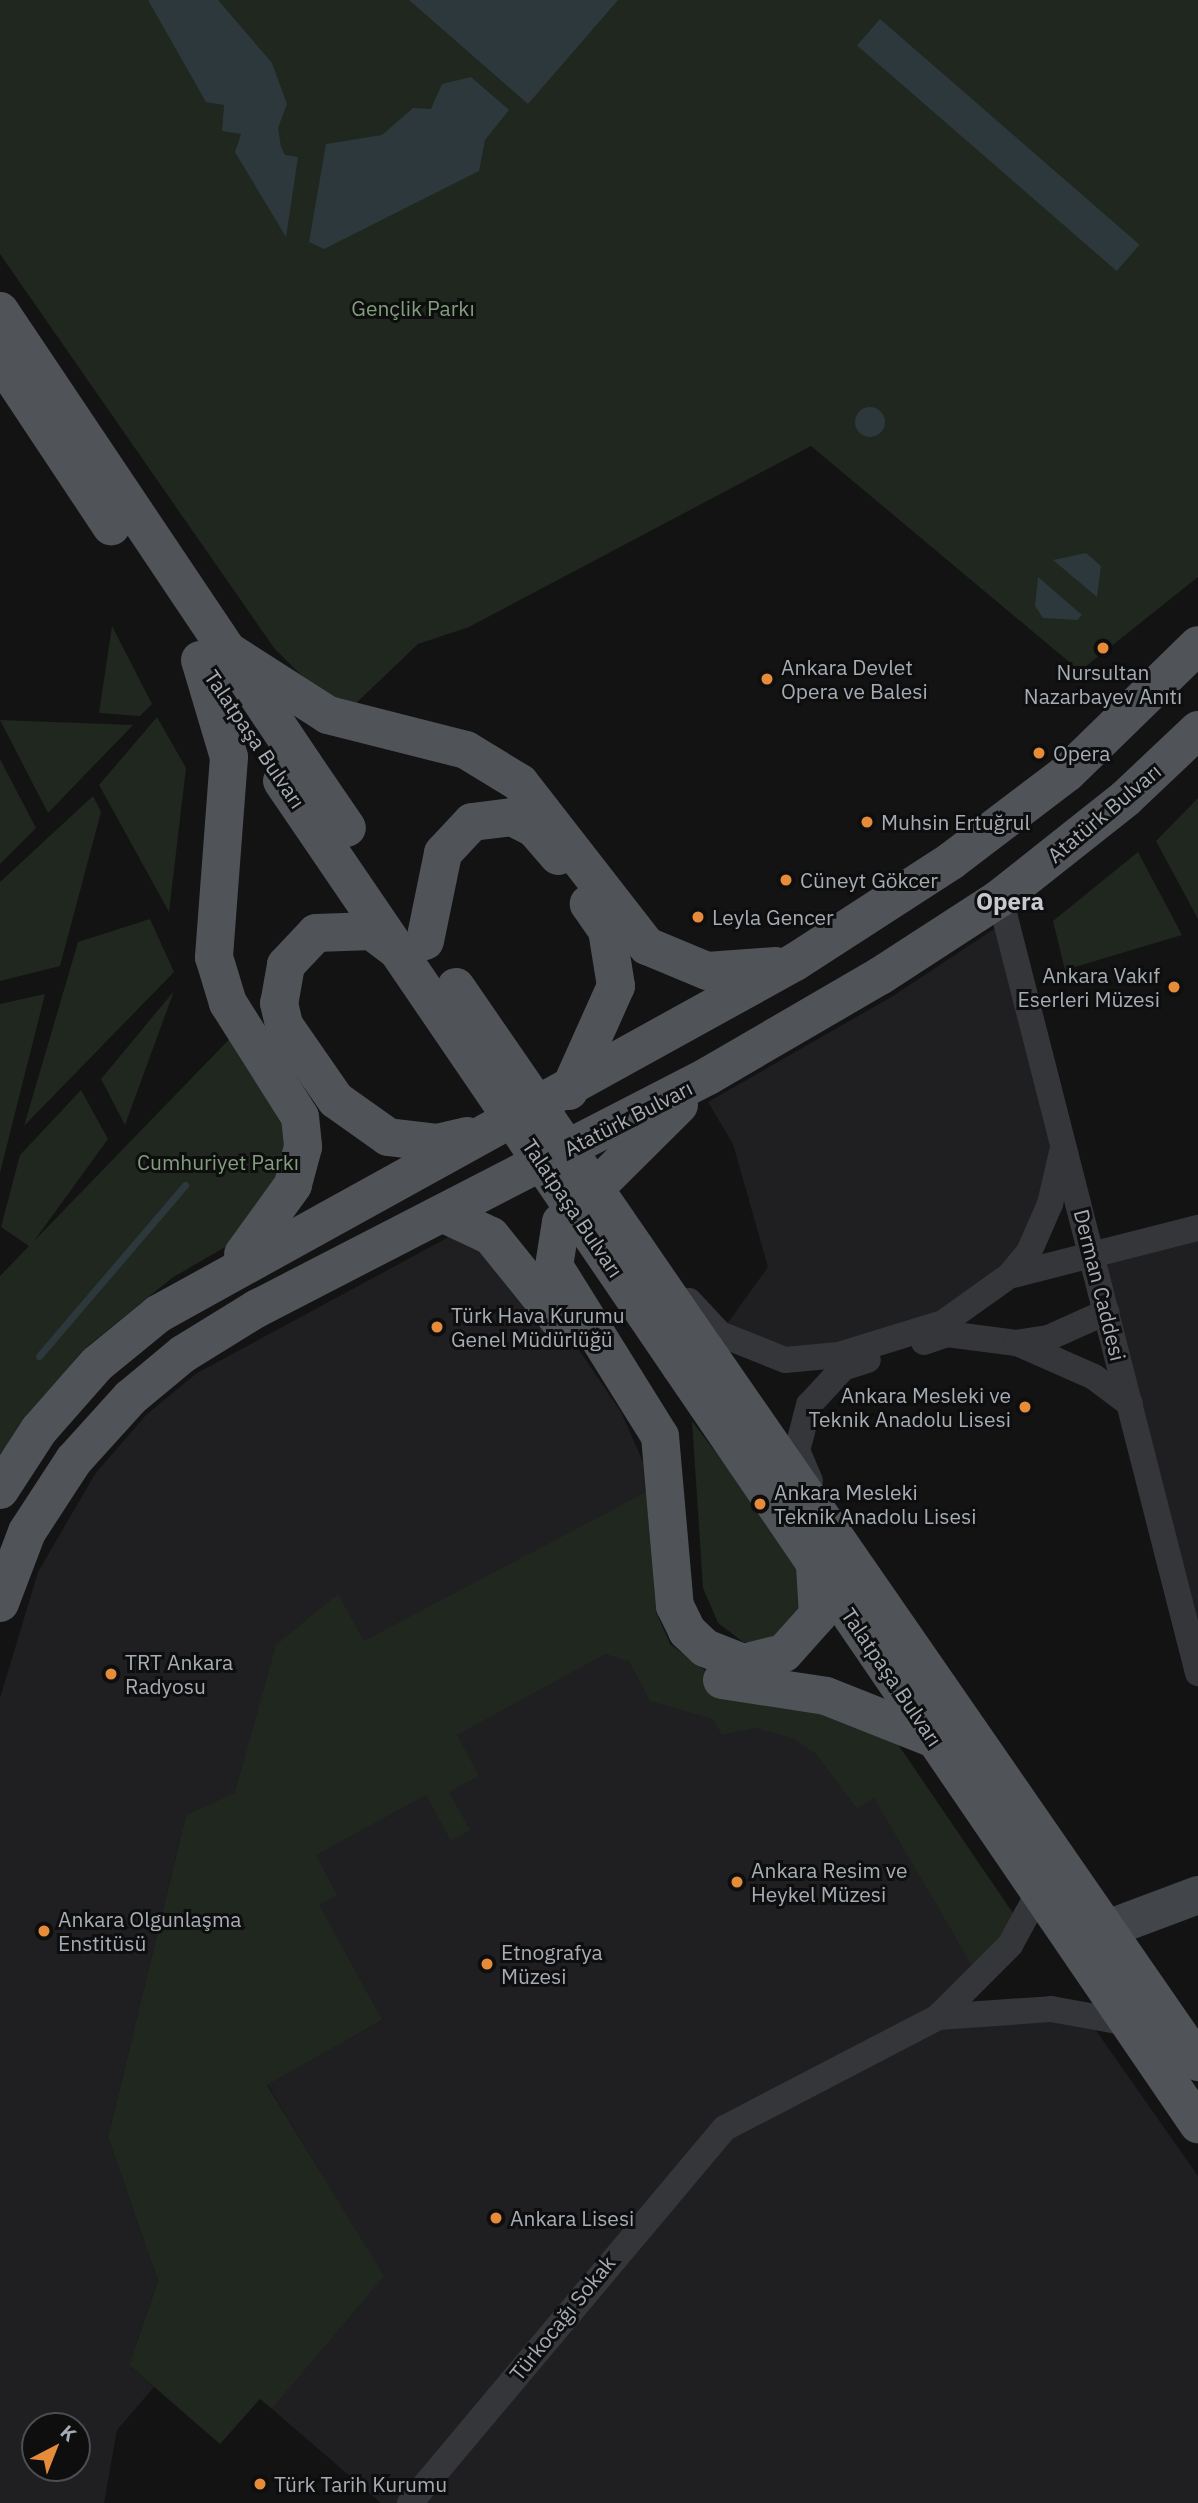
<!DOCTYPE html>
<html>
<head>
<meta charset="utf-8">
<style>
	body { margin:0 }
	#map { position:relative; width:1198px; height:2503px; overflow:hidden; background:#131314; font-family:"IBM Plex Sans",sans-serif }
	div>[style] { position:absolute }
	.built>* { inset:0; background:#1f1f21 }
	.green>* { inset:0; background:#1f271f }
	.water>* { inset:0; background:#2d383c; transform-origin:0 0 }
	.round { border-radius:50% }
	.stream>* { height:7px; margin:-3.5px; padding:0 3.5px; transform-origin:3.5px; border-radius:3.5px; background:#2d383c }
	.street>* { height:26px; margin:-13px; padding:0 13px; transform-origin:13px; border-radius:13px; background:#343639 }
	.secondary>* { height:38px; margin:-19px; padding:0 19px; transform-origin:19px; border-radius:19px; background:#424549 }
	.primary>* { height:38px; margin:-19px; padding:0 19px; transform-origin:19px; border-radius:19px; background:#505358 }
	.primary-bridge>* { height:38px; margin:-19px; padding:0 19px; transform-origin:19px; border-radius:19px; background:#505358 }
	.dots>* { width:19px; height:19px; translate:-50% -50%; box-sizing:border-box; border:4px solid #0e0e0f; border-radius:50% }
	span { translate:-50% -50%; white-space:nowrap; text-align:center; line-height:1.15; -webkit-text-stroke:6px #0e0e0f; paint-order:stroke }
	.park-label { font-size:21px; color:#819e7d }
	.poi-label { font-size:21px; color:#a5acb4 }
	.left { translate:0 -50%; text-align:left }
	.right { translate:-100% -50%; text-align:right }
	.street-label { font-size:21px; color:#a5acb4 }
	.quarter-label { font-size:24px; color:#c6cad0; font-weight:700 }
	.north { position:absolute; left:21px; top:2412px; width:70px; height:70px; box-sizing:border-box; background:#0e0e0f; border:2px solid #4a4d51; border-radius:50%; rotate:42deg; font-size:19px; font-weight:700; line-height:28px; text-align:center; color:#a5acb4 }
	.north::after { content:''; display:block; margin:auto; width:24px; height:32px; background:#e68b39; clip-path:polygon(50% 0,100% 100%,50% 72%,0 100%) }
</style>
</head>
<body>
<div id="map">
	<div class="built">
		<div style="clip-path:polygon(1006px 921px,1063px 1147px,1050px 1204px,980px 1300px,812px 1360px,720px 1334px,768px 1267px,733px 1144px,708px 1102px,893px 996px)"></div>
		<div style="clip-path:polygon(evenodd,471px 1225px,524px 1269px,621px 1412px,643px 1462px,656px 1612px,670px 1644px,715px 1678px,770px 1686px,1021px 1925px,940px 2016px,1083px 2012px,1198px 2176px,1198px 2503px,381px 2503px,272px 2409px,383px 2276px,267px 2084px,382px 2020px,186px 1815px,108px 2137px,158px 2281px,129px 2365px,154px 2387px,117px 2430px,104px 2503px,0 2503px,0 1698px,38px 1572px,95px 1474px,147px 1414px,197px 1373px,471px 1225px,35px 2426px,77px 2426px,77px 2468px,35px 2468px,35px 2426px)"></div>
		<div style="clip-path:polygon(1198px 1228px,1198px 1673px,1093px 1255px)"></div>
	</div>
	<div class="green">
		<div style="clip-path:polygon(0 0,1198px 0,1198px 577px,1080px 671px,811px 446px,469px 627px,418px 644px,352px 707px,310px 684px,274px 648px,0 254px)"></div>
		<div style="clip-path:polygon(112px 626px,152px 704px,140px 716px,99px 713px)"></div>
		<div style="clip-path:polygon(157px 717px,186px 768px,169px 912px,99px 785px)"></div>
		<div style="clip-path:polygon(0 720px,133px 725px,48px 813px)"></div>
		<div style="clip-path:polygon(0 759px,36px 828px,0 864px)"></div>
		<div style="clip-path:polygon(93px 796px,101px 812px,60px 966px,0 981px,0 882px)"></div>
		<div style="clip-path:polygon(1198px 798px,1198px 919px,1156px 841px)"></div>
		<div style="clip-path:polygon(1138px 852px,1182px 935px,1065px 970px,1053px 921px)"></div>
		<div style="clip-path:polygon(150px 919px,174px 972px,24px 1126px,78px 942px)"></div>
		<div style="clip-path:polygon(174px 991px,125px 1125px,101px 1079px)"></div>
		<div style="clip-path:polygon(45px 994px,0 1173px,0 1004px)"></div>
		<div style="clip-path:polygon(243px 1025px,300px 1117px,275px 1218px,172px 1278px,83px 1350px,0 1454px,0 1276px,29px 1246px,1px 1227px,20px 1155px,81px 1090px,108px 1139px,34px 1241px)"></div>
		<div style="clip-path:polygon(692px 1421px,804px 1569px,806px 1608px,769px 1643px,743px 1642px,718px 1623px,703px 1588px)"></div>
		<div style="clip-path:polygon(646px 1492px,656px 1612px,670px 1644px,715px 1678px,876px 1712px,1021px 1925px,980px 1979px,874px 1798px,857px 1809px,816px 1754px,793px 1738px,755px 1728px,722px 1735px,713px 1719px,650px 1701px,629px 1661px,605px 1654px,457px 1735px,479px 1776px,449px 1792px,470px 1830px,451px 1841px,426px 1795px,316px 1855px,337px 1895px,319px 1905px,382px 2020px,267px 2085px,384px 2276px,272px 2409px,260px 2399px,220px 2444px,129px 2365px,158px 2281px,108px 2137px,186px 1815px,235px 1793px,276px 1645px,338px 1594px,364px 1641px)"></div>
	</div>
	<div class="water">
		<div style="clip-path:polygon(148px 0,218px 0,272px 63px,287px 104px,278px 128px,281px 147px,285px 155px,298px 157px,286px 237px,235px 152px,241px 134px,222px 131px,224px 105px,206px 102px)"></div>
		<div style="clip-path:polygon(409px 0,618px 0,528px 104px)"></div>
		<div style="left:880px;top:19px;width:344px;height:35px;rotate:41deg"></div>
		<div style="clip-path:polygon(471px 77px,509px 110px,485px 140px,479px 171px,324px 249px,309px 242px,326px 144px,382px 135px,413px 108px,431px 109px,442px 84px)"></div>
		<div class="round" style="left:855px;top:407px;width:30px;height:30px"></div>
		<div style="clip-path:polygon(1086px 553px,1101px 566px,1097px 597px,1053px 560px)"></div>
		<div style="clip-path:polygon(1038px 577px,1082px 615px,1077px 620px,1043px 618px,1035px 606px)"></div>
	</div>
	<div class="stream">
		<div style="left:39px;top:1356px;width:225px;rotate:-49.5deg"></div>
	</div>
	<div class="street">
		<div style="left:1000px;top:898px;width:800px;rotate:75.67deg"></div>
		<div style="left:1009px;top:1276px;width:195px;rotate:-14.3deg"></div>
		<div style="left:689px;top:1301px;width:45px;rotate:46.8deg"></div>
		<div style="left:720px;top:1334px;width:70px;rotate:21.8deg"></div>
		<div style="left:785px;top:1360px;width:54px;rotate:-5.3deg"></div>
		<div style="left:839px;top:1355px;width:109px;rotate:-17.1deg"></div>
		<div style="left:943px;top:1323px;width:81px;rotate:-35.5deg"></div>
		<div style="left:1009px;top:1276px;width:31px;rotate:-50deg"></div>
		<div style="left:1029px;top:1252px;width:52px;rotate:-66.4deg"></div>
		<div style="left:1050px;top:1204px;width:53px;rotate:-77deg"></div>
		<div style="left:924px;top:1342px;width:24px;rotate:-19deg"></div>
		<div style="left:947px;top:1334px;width:70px;rotate:7.4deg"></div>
		<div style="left:1016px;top:1343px;width:32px;rotate:-9deg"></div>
		<div style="left:1048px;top:1338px;width:64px;rotate:-24.1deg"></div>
		<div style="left:1017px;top:1343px;width:84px;rotate:23.8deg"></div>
		<div style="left:1094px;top:1377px;width:45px;rotate:36.9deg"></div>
		<div style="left:810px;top:1481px;width:33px;rotate:-113deg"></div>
		<div style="left:797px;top:1451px;width:48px;rotate:-75.4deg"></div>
		<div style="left:809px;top:1405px;width:50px;rotate:-47.4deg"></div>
		<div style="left:843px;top:1368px;width:26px;rotate:-18deg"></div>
		<div style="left:938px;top:2017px;width:113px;rotate:-4deg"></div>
		<div style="left:1051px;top:2009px;width:79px;rotate:10.2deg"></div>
		<div style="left:410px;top:2503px;width:490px;rotate:-50deg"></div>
		<div style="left:725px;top:2128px;width:240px;rotate:-27.5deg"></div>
		<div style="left:938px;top:2017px;width:102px;rotate:-45deg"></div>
		<div style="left:1010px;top:1945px;width:60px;rotate:-61.3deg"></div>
	</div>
	<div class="secondary">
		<div style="left:1110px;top:1928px;width:94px;rotate:-20.6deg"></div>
	</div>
	<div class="primary">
		<div style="left:0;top:311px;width:546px;rotate:56.19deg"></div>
		<div style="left:0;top:359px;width:201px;rotate:56.4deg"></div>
		<div style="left:222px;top:647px;width:126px;rotate:32.7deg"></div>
		<div style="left:328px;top:715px;width:142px;rotate:14.2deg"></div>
		<div style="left:466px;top:750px;width:63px;rotate:31.4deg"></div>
		<div style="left:520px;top:783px;width:207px;rotate:52.1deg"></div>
		<div style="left:647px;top:946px;width:65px;rotate:22.6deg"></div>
		<div style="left:707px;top:971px;width:69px;rotate:-4.1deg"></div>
		<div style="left:200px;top:660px;width:101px;rotate:73.4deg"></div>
		<div style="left:229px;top:757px;width:201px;rotate:94.3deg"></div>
		<div style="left:214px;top:957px;width:48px;rotate:73.1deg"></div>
		<div style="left:228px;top:1003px;width:135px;rotate:57.7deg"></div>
		<div style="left:300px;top:1117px;width:30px;rotate:84deg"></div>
		<div style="left:303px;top:1147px;width:39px;rotate:105deg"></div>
		<div style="left:293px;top:1185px;width:85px;rotate:125.9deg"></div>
		<div style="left:425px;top:941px;width:90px;rotate:-78.4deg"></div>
		<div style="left:443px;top:853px;width:42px;rotate:-46.9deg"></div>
		<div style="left:472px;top:822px;width:40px;rotate:-7.1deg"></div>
		<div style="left:512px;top:817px;width:25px;rotate:27deg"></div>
		<div style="left:534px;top:828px;width:37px;rotate:49deg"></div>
		<div style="left:402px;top:954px;width:38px;rotate:-143deg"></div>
		<div style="left:372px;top:931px;width:56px;rotate:178deg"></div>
		<div style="left:316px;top:933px;width:44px;rotate:133.2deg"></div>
		<div style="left:286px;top:965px;width:39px;rotate:100deg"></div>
		<div style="left:279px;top:1003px;width:23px;rotate:77deg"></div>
		<div style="left:284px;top:1025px;width:91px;rotate:55.3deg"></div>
		<div style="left:336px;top:1100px;width:64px;rotate:35.4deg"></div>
		<div style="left:388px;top:1137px;width:49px;rotate:7deg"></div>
		<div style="left:437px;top:1143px;width:31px;rotate:-13deg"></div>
		<div style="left:569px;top:1091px;width:115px;rotate:-65.9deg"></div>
		<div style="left:616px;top:986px;width:57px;rotate:-99.1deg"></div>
		<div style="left:607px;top:930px;width:32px;rotate:-125deg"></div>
		<div style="left:679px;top:1105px;width:166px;rotate:135.2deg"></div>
		<div style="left:561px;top:1222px;width:45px;rotate:99deg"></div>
		<div style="left:554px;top:1266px;width:200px;rotate:58.1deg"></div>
		<div style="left:660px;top:1436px;width:171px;rotate:85deg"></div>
		<div style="left:675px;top:1606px;width:28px;rotate:64deg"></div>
		<div style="left:687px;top:1631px;width:25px;rotate:43deg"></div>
		<div style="left:705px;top:1648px;width:41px;rotate:21.5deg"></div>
		<div style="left:743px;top:1663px;width:42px;rotate:-13.7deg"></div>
		<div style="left:784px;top:1653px;width:51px;rotate:-48.2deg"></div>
		<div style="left:818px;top:1615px;width:49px;rotate:-93.5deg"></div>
		<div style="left:444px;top:1214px;width:52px;rotate:25.1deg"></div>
		<div style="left:491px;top:1236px;width:107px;rotate:51.1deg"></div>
		<div style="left:705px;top:1349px;width:867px;rotate:55.34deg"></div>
		<div style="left:681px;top:1367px;width:917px;rotate:55.67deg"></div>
		<div style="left:0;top:1490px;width:72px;rotate:-57deg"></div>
		<div style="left:39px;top:1430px;width:88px;rotate:-48.7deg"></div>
		<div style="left:97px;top:1364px;width:79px;rotate:-39.3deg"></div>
		<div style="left:158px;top:1314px;width:728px;rotate:-28.92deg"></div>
		<div style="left:795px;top:962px;width:186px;rotate:-32.9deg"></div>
		<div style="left:951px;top:861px;width:146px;rotate:-37.2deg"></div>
		<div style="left:1067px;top:773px;width:183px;rotate:-44.3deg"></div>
		<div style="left:0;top:1603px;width:76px;rotate:-69.2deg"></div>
		<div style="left:27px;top:1532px;width:86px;rotate:-56.9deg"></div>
		<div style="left:74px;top:1460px;width:84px;rotate:-47.9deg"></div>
		<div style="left:130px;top:1398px;width:69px;rotate:-39.7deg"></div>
		<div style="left:183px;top:1354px;width:86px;rotate:-31.7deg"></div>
		<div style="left:256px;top:1309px;width:509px;rotate:-27.27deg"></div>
		<div style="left:708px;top:1076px;width:199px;rotate:-30.2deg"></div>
		<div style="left:880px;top:976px;width:143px;rotate:-33deg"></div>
		<div style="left:1000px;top:898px;width:161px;rotate:-38.4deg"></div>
		<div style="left:1126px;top:798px;width:99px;rotate:-43.4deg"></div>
		<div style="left:722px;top:1680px;width:105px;rotate:8.7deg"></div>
		<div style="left:826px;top:1696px;width:114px;rotate:21.6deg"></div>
	</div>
	<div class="primary-bridge">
		<div style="left:304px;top:765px;width:76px;rotate:55.7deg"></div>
		<div style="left:282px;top:781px;width:709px;rotate:55.75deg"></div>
		<div style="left:456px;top:987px;width:439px;rotate:55.5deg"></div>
	</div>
	<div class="dots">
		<div style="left:1103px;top:648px;background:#e68b39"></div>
		<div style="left:767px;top:679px;background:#e68b39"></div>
		<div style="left:1039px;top:753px;background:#e68b39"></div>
		<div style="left:867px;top:822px;background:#e68b39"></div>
		<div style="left:786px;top:880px;background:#e68b39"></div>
		<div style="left:698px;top:917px;background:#e68b39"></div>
		<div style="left:1174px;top:987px;background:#e68b39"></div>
		<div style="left:437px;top:1327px;background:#e68b39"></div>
		<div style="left:1025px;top:1407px;background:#e68b39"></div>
		<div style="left:760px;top:1504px;background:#e68b39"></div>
		<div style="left:111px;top:1674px;background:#e68b39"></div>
		<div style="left:737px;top:1882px;background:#e68b39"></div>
		<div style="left:44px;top:1931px;background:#e68b39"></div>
		<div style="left:487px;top:1964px;background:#e68b39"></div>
		<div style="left:496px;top:2218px;background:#e68b39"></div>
		<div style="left:260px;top:2484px;background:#e68b39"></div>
	</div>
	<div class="park-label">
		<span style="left:413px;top:308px">Gençlik Parkı</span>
		<span style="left:218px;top:1162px">Cumhuriyet Parkı</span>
	</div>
	<div class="poi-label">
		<span class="left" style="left:781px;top:679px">Ankara Devlet<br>Opera ve Balesi</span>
		<span style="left:1103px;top:684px">Nursultan<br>Nazarbayev Anıtı</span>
		<span class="left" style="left:1053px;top:753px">Opera</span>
		<span class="left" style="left:881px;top:822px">Muhsin Ertuğrul</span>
		<span class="left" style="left:800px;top:880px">Cüneyt Gökcer</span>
		<span class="left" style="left:712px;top:917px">Leyla Gencer</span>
		<span class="right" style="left:1160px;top:987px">Ankara Vakıf<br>Eserleri Müzesi</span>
		<span class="left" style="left:451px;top:1327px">Türk Hava Kurumu<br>Genel Müdürlüğü</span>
		<span class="right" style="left:1011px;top:1407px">Ankara Mesleki ve<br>Teknik Anadolu Lisesi</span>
		<span class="left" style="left:774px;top:1504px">Ankara Mesleki<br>Teknik Anadolu Lisesi</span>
		<span class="left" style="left:125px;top:1674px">TRT Ankara<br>Radyosu</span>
		<span class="left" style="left:751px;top:1882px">Ankara Resim ve<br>Heykel Müzesi</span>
		<span class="left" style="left:58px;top:1931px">Ankara Olgunlaşma<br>Enstitüsü</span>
		<span class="left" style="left:501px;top:1964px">Etnografya<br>Müzesi</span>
		<span class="left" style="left:510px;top:2218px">Ankara Lisesi</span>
		<span class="left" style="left:274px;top:2484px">Türk Tarih Kurumu</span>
	</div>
	<div class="street-label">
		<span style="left:255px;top:739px;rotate:56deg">Talatpaşa Bulvarı</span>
		<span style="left:1104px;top:813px;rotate:-40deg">Atatürk Bulvarı</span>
		<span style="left:628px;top:1118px;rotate:-27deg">Atatürk Bulvarı</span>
		<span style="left:573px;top:1208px;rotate:56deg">Talatpaşa Bulvarı</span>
		<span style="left:1100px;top:1285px;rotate:76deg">Derman Caddesi</span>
		<span style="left:892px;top:1677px;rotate:56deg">Talatpaşa Bulvarı</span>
		<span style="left:562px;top:2318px;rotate:-51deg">Türkocağı Sokak</span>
	</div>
	<div class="quarter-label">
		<span style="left:1010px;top:902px">Opera</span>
	</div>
	<div class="north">K</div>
</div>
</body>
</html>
